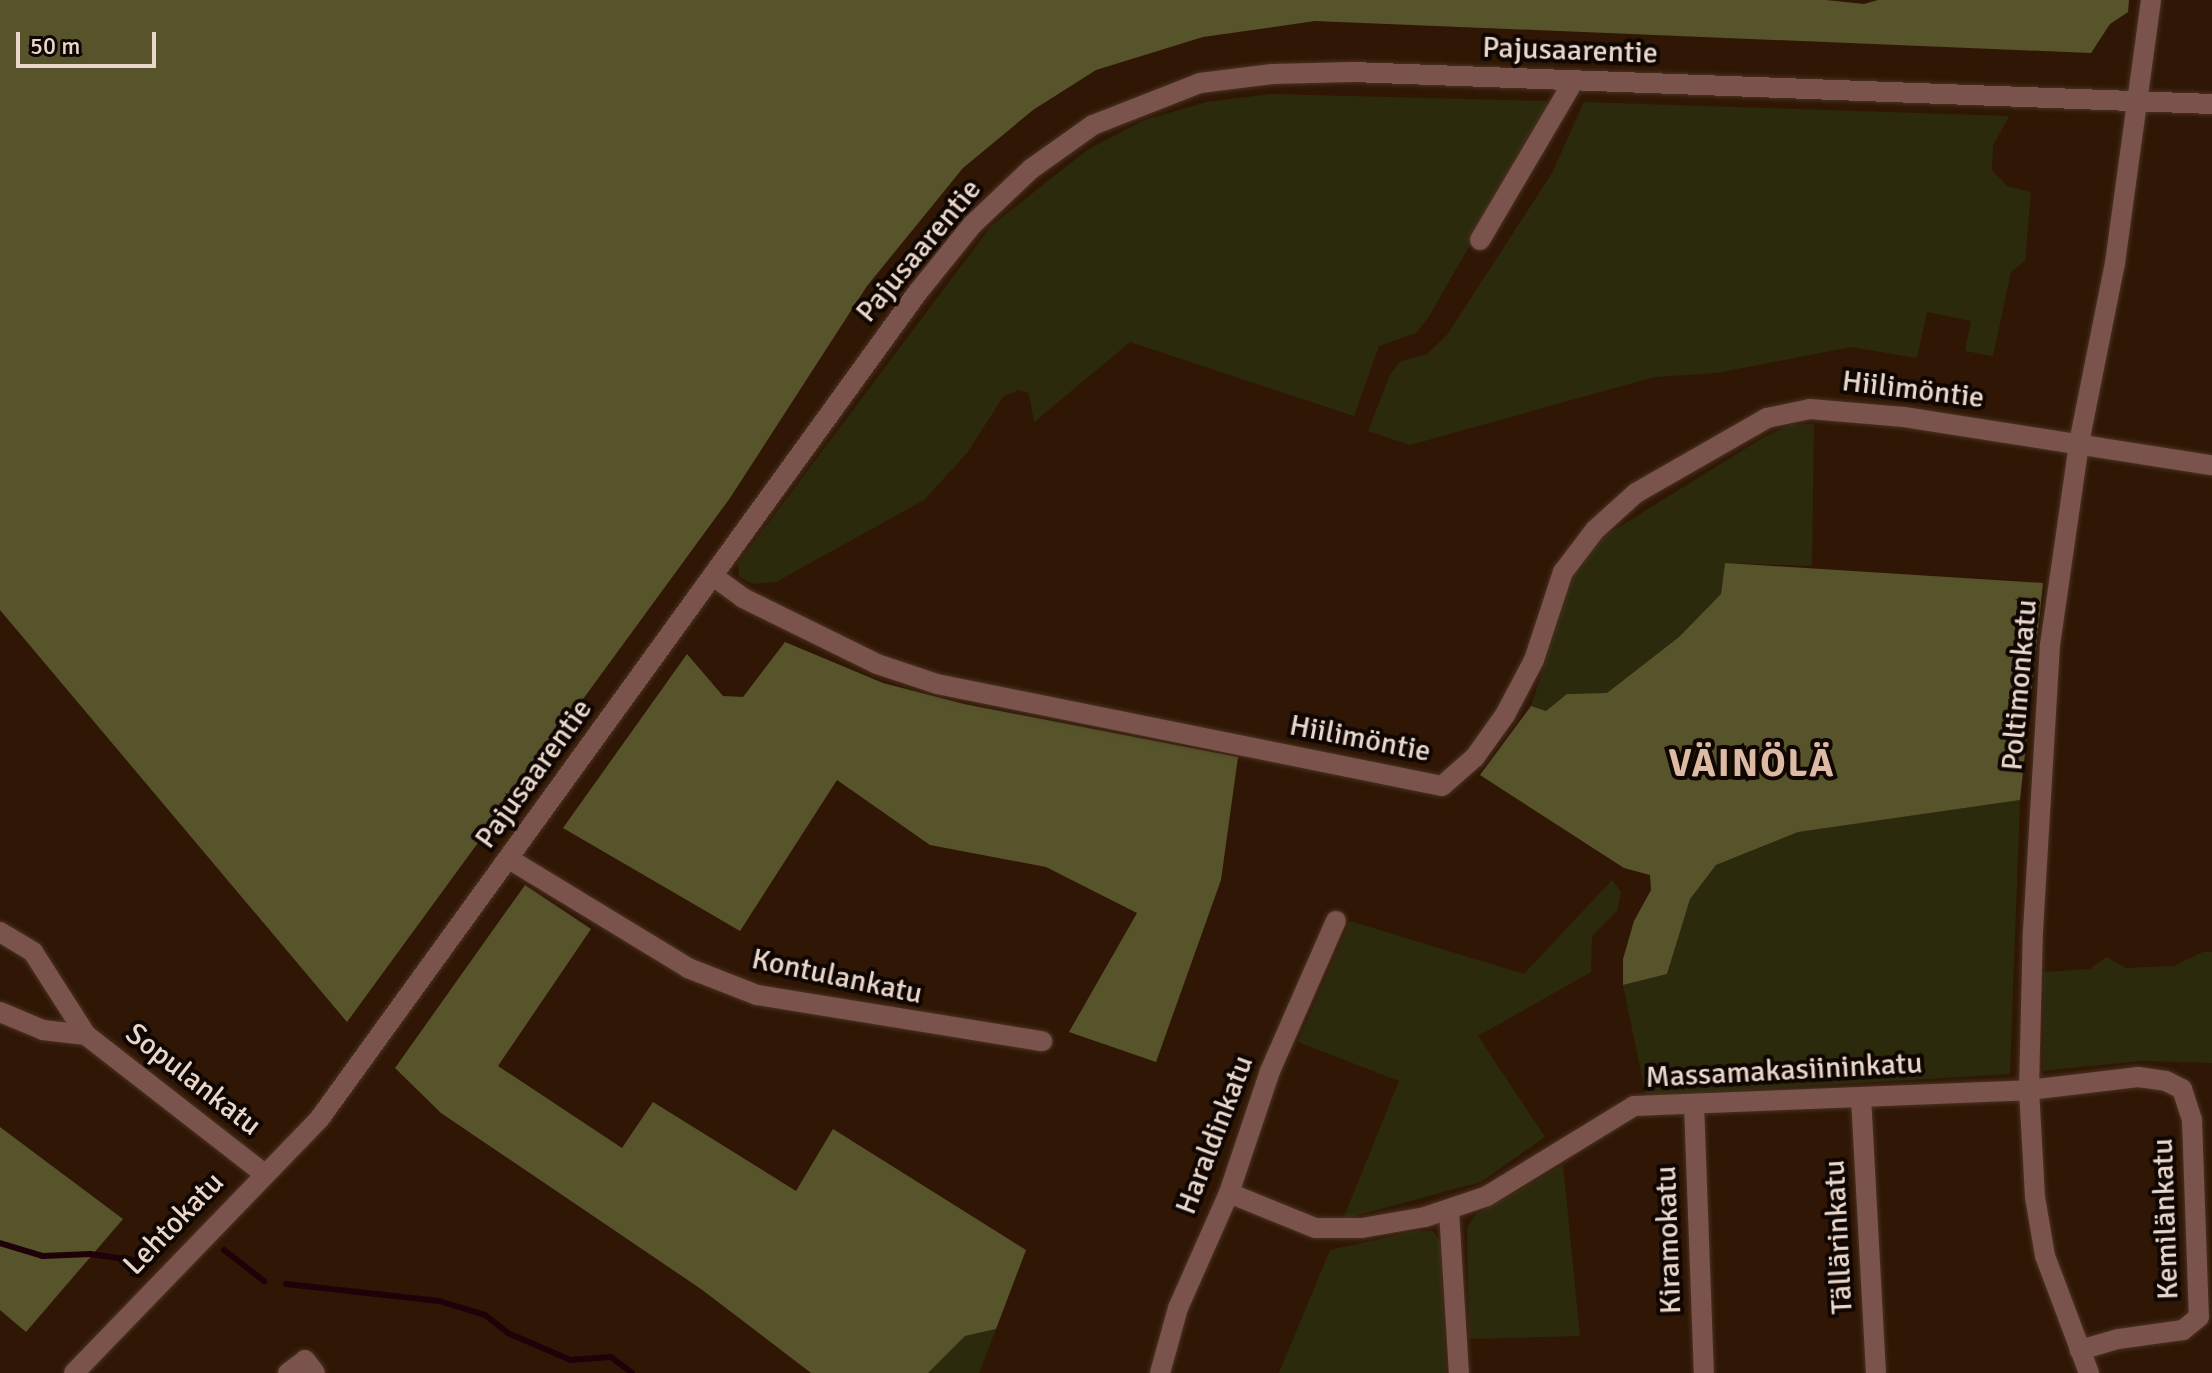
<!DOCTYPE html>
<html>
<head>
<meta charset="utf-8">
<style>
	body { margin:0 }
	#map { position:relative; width:2212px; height:1373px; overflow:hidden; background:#301705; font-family:Signika,sans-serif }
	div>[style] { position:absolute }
	.green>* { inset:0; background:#2c2a0d }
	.forest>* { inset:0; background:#57542c }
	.stream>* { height:6px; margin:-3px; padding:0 3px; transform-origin:3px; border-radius:3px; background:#20010a }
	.roads { filter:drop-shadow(0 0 2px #4a3221) drop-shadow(0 0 2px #4a3221) }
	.minor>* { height:20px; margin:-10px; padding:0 10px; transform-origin:10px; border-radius:10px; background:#7a534d }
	span { translate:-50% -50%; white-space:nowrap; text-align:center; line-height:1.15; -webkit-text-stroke:8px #100602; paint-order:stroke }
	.street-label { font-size:30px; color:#e9d7cc }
	.district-label { font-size:38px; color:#dcbaa4; font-weight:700; letter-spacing:2px }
	.scale { position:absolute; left:16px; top:32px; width:140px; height:36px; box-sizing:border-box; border:4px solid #e9d7cc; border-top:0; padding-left:10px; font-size:24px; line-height:28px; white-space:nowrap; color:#e9d7cc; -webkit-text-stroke:6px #100602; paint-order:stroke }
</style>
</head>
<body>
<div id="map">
	<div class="green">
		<div style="clip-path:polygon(1271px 94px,1546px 101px,1549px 107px,1428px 318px,1416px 333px,1379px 346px,1354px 416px,1130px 342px,1034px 422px,1029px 393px,1018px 390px,1003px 397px,967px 453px,924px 500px,776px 582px,753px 584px,739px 577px,738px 563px,991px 226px,1087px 150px,1144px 120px,1207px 102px)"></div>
		<div style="clip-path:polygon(1584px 102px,2009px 116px,1993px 146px,1992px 170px,2007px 186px,2031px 192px,2025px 261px,2011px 272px,1993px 356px,1965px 351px,1971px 321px,1927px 312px,1917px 358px,1851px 347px,1717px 373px,1654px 377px,1410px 445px,1368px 431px,1390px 375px,1401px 361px,1427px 354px,1447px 335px,1552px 173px)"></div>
		<div style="clip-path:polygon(1814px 424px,1812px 566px,1725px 563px,1721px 594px,1679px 637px,1607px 693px,1567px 694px,1546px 711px,1531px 706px,1575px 570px,1606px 535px,1764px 437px,1790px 425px)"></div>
		<div style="clip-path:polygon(2020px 800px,2010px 1074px,1646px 1096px,1623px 985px,1667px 974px,1690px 898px,1716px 865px,1798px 832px)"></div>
		<div style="clip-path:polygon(1612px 880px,1621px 892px,1617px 911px,1592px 936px,1591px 972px,1478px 1036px,1545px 1137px,1481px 1182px,1343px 1219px,1399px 1081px,1298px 1042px,1350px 921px,1524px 974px)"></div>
		<div style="clip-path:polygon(2203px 952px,2212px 952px,2212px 1063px,2140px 1061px,2043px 1071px,2044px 972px,2090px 969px,2106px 957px,2126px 968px,2174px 966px)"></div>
		<div style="clip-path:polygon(1563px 1165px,1580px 1336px,1469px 1339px,1467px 1229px,1475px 1215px)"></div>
		<div style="clip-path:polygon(1416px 1231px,1433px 1231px,1440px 1242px,1446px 1373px,1279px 1373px,1330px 1250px)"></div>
		<div style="clip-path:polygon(996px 1329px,979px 1373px,928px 1373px,965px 1336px)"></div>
	</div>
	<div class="forest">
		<div style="clip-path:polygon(0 0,1826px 0,1864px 4px,1878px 0,2129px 0,2128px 12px,2110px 24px,2091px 53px,1315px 21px,1203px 37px,1096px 70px,1033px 110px,963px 168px,867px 286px,730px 498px,347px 1022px,0 610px)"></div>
		<div style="clip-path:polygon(1725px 563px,2043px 583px,2020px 800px,1798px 832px,1716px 865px,1690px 899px,1667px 974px,1623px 985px,1623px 959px,1634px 921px,1651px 890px,1650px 875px,1624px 868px,1480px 775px,1531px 706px,1546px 711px,1567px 694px,1607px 693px,1679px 637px,1721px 594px)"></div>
		<div style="clip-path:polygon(785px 642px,883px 683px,964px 704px,1238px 757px,1221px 880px,1156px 1062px,1069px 1032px,1137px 913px,1046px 867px,930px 845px,837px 780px,740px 931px,563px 828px,687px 654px,723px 696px,743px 697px)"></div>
		<div style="clip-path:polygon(525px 885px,591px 929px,498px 1066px,622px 1148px,653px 1102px,796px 1191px,833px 1129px,1026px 1250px,996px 1329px,965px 1336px,928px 1373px,811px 1373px,701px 1289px,441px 1113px,395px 1068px)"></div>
		<div style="clip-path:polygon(0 1127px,123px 1219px,26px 1332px,0 1310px)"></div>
	</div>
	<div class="stream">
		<div style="left:0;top:1243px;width:45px;rotate:16.8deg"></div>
		<div style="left:43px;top:1256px;width:47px;rotate:-2.4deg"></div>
		<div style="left:90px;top:1254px;width:50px;rotate:8deg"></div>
		<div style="left:140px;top:1261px;width:64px;rotate:-41.9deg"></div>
		<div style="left:224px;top:1250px;width:51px;rotate:37.8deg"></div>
		<div style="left:286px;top:1284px;width:154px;rotate:6.3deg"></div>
		<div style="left:439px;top:1301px;width:48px;rotate:16.9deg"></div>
		<div style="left:485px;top:1315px;width:29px;rotate:38deg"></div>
		<div style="left:508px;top:1333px;width:68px;rotate:23.5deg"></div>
		<div style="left:570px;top:1360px;width:41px;rotate:-4.2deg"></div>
		<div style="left:611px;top:1357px;width:26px;rotate:37deg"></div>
	</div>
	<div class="roads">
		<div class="minor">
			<div style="left:1480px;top:240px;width:183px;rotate:-59.5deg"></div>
			<div style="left:713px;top:576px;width:37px;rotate:36deg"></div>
			<div style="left:743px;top:598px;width:149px;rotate:26.2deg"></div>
			<div style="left:877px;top:664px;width:63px;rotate:18.4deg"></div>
			<div style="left:937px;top:684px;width:515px;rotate:11.42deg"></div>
			<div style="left:1442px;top:786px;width:44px;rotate:-41.3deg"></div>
			<div style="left:1475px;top:757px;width:52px;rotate:-54.5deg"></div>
			<div style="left:1505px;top:715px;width:62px;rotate:-62.2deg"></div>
			<div style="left:1534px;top:660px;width:93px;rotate:-71.8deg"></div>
			<div style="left:1563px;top:572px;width:53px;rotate:-52.7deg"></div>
			<div style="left:1595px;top:530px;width:55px;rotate:-42.1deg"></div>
			<div style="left:1636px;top:493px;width:151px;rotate:-29.8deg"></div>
			<div style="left:1767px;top:418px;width:44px;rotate:-11.8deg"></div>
			<div style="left:1810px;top:409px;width:94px;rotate:4.9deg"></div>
			<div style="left:1904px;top:417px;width:312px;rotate:8.9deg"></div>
			<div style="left:509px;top:859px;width:210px;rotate:31.3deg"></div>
			<div style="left:688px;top:968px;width:74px;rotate:21.4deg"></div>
			<div style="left:757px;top:995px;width:289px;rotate:9.2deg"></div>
			<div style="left:0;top:932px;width:39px;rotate:31deg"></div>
			<div style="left:33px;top:952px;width:98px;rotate:57.4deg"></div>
			<div style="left:0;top:1012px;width:47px;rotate:22.7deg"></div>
			<div style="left:43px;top:1030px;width:43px;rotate:6.6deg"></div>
			<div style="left:86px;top:1035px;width:224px;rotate:37.9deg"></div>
			<div style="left:1861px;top:1097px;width:276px;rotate:86.9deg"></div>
			<div style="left:1694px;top:1104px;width:269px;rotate:87.9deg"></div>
			<div style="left:1229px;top:1193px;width:93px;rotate:22.1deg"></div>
			<div style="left:1315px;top:1228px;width:47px"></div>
			<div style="left:1362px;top:1228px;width:64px;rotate:-9.9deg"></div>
			<div style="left:1425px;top:1217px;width:65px;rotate:-18.7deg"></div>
			<div style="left:1487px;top:1196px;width:172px;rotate:-31.5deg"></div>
			<div style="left:1634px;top:1106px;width:395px;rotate:-2.3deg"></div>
			<div style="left:2029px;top:1090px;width:110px;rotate:-6.8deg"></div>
			<div style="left:2138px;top:1077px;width:28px;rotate:8deg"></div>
			<div style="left:2166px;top:1081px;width:18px;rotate:27deg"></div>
			<div style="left:2182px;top:1089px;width:33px;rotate:72deg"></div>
			<div style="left:2192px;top:1120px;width:197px;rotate:88deg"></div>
			<div style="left:2199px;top:1317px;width:21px;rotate:141deg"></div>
			<div style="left:2183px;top:1330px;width:66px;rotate:172.1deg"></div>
			<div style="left:2118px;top:1339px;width:40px;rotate:164deg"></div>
			<div style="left:1449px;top:1211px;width:162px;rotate:86.5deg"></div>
			<div style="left:74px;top:1373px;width:354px;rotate:-46deg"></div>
			<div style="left:320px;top:1118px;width:1020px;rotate:-54.1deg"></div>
			<div style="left:918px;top:292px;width:86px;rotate:-51.1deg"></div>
			<div style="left:972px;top:225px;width:81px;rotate:-43.5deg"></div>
			<div style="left:1031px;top:169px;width:76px;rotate:-35.4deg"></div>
			<div style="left:1093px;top:125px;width:115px;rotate:-21.4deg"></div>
			<div style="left:1200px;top:83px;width:73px;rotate:-7.1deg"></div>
			<div style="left:1272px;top:74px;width:80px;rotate:-1.4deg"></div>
			<div style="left:1352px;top:72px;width:861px;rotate:2.13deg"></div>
			<div style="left:288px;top:1373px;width:21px;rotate:-37deg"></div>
			<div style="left:305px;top:1360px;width:16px;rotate:52deg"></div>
			<div style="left:1160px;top:1373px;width:67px;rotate:-74.5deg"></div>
			<div style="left:1178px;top:1308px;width:126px;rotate:-66.1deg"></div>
			<div style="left:1229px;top:1193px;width:129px;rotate:-71.4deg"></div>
			<div style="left:1270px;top:1071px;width:164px;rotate:-66.3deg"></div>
			<div style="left:2089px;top:1373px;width:125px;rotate:-110.6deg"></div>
			<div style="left:2045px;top:1256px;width:60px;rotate:-99.6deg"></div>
			<div style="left:2035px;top:1197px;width:107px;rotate:-93.2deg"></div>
			<div style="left:2029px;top:1090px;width:159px;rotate:-88.6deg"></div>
			<div style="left:2033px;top:931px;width:287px;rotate:-86.6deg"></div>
			<div style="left:2050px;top:645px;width:204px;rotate:-81.8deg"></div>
			<div style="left:2079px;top:443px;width:184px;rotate:-78.7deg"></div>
			<div style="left:2115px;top:263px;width:265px;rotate:-82.2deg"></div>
		</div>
	</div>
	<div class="street-label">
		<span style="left:1570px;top:51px;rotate:2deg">Pajusaarentie</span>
		<span style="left:919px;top:251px;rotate:-50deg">Pajusaarentie</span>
		<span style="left:1913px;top:390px;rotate:7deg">Hiilimöntie</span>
		<span style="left:2020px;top:685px;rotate:-85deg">Poltimonkatu</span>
		<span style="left:1360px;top:739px;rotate:11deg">Hiilimöntie</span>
		<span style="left:534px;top:774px;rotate:-54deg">Pajusaarentie</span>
		<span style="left:837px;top:977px;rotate:12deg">Kontulankatu</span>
		<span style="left:1784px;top:1071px;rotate:-3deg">Massamakasiininkatu</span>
		<span style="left:193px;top:1080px;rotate:38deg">Sopulankatu</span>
		<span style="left:1215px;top:1135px;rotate:-69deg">Haraldinkatu</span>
		<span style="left:2166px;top:1219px;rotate:-92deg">Kemilänkatu</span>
		<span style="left:174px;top:1224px;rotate:-46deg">Lehtokatu</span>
		<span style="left:1839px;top:1237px;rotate:-93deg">Tällärinkatu</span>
		<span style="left:1669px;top:1240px;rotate:-92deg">Kiramokatu</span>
	</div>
	<div class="district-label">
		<span style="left:1752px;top:764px">VÄINÖLÄ</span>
	</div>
	<div class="scale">50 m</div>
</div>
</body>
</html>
